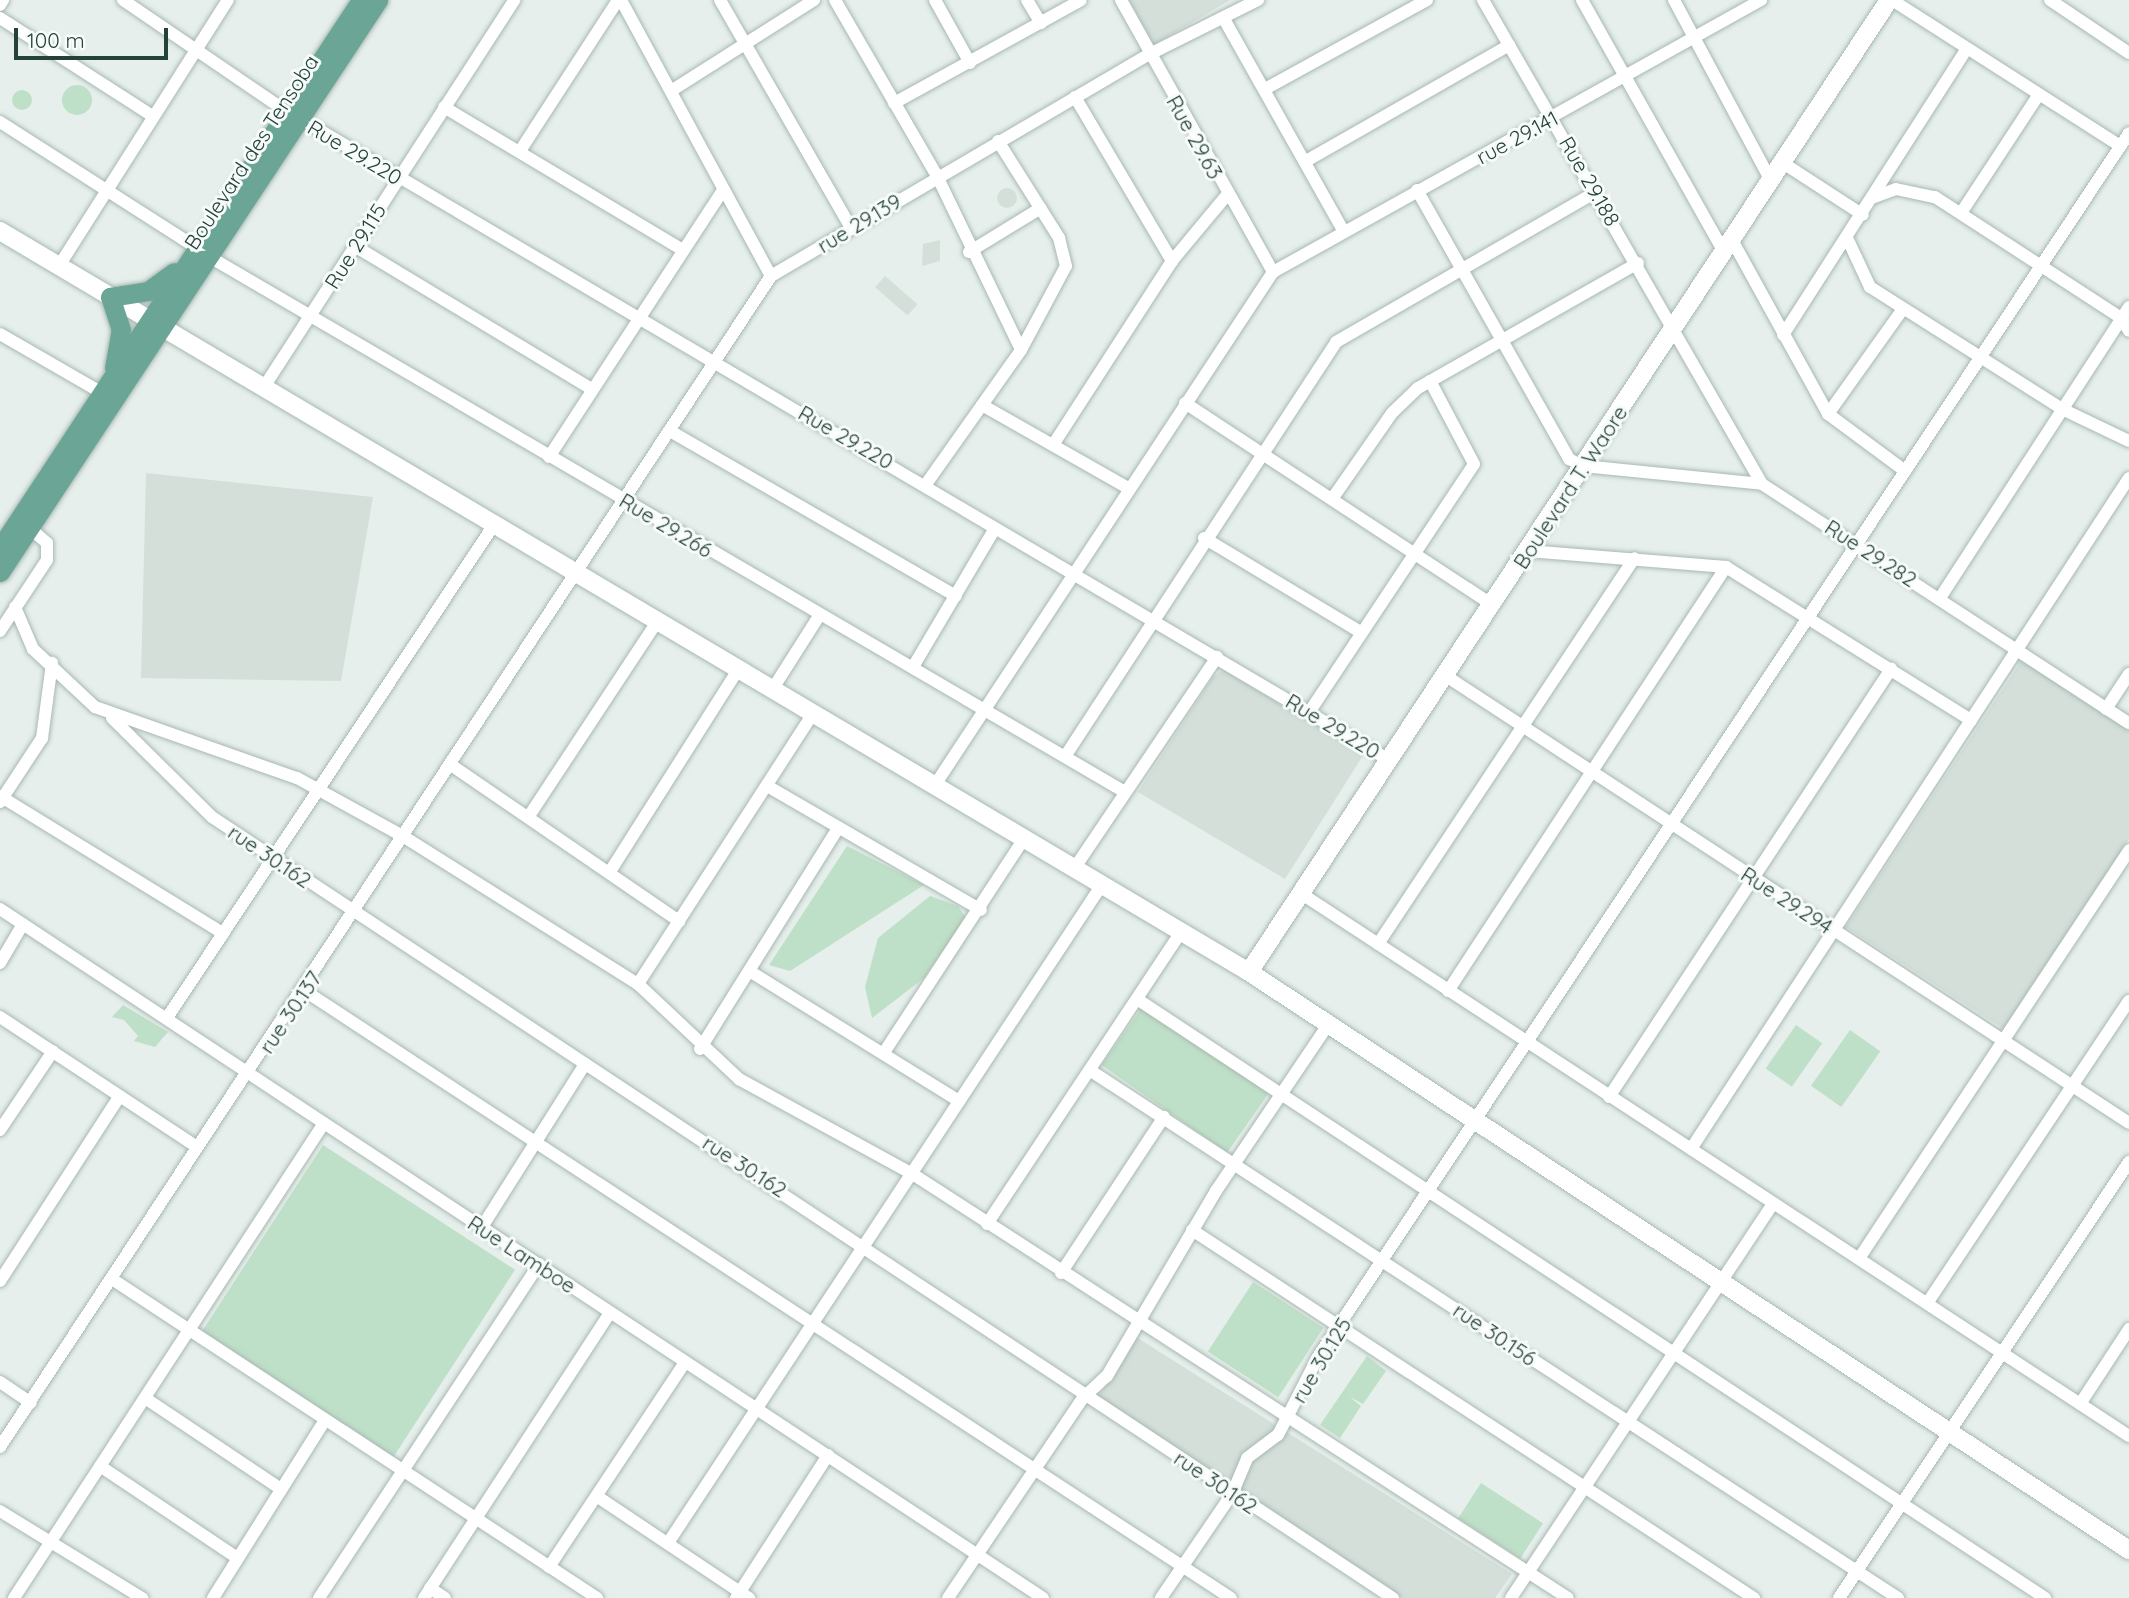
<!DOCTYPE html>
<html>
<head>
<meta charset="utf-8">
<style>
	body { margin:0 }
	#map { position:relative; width:2129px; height:1598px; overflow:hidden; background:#e6efeb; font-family:Quicksand,sans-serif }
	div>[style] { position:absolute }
	.built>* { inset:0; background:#d4dfda; transform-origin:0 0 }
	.round { border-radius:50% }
	.green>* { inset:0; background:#bfe0c8; transform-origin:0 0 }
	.roads { filter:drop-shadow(0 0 2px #a8b8b2) drop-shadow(0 0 2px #a8b8b2) }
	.street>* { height:12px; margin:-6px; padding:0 6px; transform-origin:6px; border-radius:6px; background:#fff }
	.secondary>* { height:18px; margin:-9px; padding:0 9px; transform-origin:9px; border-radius:9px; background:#fff }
	.primary>* { height:19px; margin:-9.5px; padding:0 9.5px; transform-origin:9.5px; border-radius:9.5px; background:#6aa596 }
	span { translate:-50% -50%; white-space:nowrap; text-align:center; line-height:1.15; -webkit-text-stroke:6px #f7fbf9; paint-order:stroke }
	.street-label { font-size:21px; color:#24423a }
	.scale { position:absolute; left:14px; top:28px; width:154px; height:32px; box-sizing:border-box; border:4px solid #24423a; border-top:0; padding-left:9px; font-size:21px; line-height:24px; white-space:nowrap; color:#24423a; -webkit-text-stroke:5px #f7fbf9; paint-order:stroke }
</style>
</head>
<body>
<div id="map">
	<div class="built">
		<div style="clip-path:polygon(1129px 0,1230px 0,1154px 45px)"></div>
		<div class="round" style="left:997px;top:188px;width:20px;height:20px"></div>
		<div style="clip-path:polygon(940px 240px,940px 261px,922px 266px,923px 244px)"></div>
		<div style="left:885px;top:276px;width:43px;height:15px;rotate:41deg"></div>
		<div style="clip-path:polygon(146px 473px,373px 497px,341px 681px,141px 678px)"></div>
		<div style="clip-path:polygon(2022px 660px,2129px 730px,2129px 839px,2004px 1029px,1846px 927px)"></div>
		<div style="clip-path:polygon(1223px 670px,1364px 754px,1285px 879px,1138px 792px,1213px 677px)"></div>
		<div style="clip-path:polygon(1136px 1337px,1512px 1574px,1495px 1598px,1402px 1598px,1097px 1399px)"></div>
	</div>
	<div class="green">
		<div class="round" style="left:62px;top:85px;width:30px;height:30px"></div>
		<div class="round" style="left:12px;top:90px;width:20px;height:20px"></div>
		<div style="clip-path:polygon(847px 846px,924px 885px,790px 971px,769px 965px)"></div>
		<div style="clip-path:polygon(930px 896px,958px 906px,966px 918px,924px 978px,872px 1018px,865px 987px,878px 938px)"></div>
		<div style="clip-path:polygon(123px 1005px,168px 1032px,155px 1047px,134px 1041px,138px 1036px,124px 1020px,112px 1017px)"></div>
		<div style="left:1143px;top:1006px;width:153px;height:72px;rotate:35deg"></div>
		<div style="left:1796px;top:1025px;width:32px;height:53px;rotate:35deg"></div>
		<div style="left:1850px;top:1030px;width:37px;height:68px;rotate:35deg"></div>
		<div style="left:323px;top:1145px;width:229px;height:223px;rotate:33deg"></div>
		<div style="left:1253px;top:1282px;width:84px;height:83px;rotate:33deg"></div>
		<div style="clip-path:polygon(1367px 1356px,1386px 1371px,1363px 1404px,1350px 1397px,1361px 1406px,1340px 1438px,1320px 1425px)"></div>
		<div style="left:1481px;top:1483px;width:74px;height:42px;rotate:33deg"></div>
	</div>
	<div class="roads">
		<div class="street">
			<div style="left:123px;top:0;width:199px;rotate:34.3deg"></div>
			<div style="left:621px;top:0;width:314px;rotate:61.5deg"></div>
			<div style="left:720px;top:0;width:263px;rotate:60.1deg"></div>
			<div style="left:835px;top:0;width:203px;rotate:59.9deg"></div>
			<div style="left:937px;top:176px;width:193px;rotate:64.2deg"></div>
			<div style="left:1021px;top:350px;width:163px;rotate:125.3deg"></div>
			<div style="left:935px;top:0;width:72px;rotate:60.9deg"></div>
			<div style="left:1027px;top:0;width:27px;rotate:59deg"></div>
			<div style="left:1121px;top:0;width:312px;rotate:60.8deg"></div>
			<div style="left:1483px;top:0;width:559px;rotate:60.04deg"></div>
			<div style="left:1582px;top:0;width:289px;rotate:60.6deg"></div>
			<div style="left:1674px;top:0;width:205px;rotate:61.8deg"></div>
			<div style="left:1892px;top:0;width:271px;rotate:32.6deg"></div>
			<div style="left:2050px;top:0;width:95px;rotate:33.9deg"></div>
			<div style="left:0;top:5px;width:6px;rotate:-59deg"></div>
			<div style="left:0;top:18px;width:179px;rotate:32.7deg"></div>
			<div style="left:1224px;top:19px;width:242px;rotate:60.6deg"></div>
			<div style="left:674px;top:89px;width:166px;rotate:-32.4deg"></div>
			<div style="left:1265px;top:89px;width:185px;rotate:-28.8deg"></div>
			<div style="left:1075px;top:97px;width:191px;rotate:59.4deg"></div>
			<div style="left:894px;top:103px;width:213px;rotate:-28.8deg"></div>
			<div style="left:444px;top:107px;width:279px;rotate:30.9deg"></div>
			<div style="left:299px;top:118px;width:1265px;rotate:30.5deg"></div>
			<div style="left:0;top:122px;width:234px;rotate:32.6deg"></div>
			<div style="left:998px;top:141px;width:115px;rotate:57.8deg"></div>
			<div style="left:1059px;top:238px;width:29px;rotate:76deg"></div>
			<div style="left:1066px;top:266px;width:95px;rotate:118.2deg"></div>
			<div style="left:520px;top:151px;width:180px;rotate:-57deg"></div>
			<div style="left:1306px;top:161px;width:234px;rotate:-29.7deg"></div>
			<div style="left:1783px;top:163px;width:95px;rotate:33deg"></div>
			<div style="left:1417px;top:190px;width:309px;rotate:60.5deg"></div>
			<div style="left:1569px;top:459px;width:16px;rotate:27deg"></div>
			<div style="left:1583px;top:466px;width:180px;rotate:5.7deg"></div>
			<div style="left:1762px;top:484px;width:438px;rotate:33.1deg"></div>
			<div style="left:1874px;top:197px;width:23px;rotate:-20deg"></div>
			<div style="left:1896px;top:189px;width:40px;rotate:12deg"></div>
			<div style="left:1935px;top:197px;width:222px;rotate:33deg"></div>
			<div style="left:2121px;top:318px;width:15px;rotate:58deg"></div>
			<div style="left:1961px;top:213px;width:140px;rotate:-56.7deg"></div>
			<div style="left:1732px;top:240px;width:199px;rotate:61.1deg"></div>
			<div style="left:1828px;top:414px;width:96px;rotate:36.5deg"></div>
			<div style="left:1848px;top:240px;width:52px;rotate:64.9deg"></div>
			<div style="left:1870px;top:287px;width:230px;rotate:32.4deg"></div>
			<div style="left:2064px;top:410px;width:72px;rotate:25.5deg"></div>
			<div style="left:358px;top:248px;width:273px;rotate:31.1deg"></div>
			<div style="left:969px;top:252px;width:84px;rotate:-31.4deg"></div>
			<div style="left:208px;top:256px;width:1062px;rotate:30.31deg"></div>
			<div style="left:59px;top:266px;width:315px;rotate:-57.6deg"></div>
			<div style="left:0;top:334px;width:118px;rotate:30deg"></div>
			<div style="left:1783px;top:335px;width:339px;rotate:-57.3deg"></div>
			<div style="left:264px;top:387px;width:461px;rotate:-57.1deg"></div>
			<div style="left:1185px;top:403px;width:368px;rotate:33.3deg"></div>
			<div style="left:982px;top:405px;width:168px;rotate:29.6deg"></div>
			<div style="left:1828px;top:414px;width:129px;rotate:-54.5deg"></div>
			<div style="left:670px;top:431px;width:330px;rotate:30deg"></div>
			<div style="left:1053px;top:445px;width:219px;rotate:-57.1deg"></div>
			<div style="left:1172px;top:261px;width:86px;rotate:-50.2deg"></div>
			<div style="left:549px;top:457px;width:319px;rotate:-56.9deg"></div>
			<div style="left:1332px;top:499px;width:105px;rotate:-55.1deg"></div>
			<div style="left:1392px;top:413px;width:36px;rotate:-44deg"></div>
			<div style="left:1418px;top:388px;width:253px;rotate:-29.6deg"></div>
			<div style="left:1204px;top:538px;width:184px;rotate:31deg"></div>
			<div style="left:1528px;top:551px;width:199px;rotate:4.6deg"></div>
			<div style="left:1726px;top:567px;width:289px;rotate:32deg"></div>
			<div style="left:1940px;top:598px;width:347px;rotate:-57deg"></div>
			<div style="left:15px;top:607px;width:46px;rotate:66.8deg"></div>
			<div style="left:33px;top:649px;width:85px;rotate:43.1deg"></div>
			<div style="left:95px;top:707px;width:214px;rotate:19.4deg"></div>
			<div style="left:297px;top:778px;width:124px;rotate:28.8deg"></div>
			<div style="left:406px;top:838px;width:274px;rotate:32.2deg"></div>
			<div style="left:638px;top:984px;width:139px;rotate:43.2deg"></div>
			<div style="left:739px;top:1079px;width:196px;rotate:28.7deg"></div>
			<div style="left:911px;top:1173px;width:782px;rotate:32.9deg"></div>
			<div style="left:0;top:631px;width:85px;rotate:-56.5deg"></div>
			<div style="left:47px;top:560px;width:17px;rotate:-90deg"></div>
			<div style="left:47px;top:543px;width:23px;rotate:-139deg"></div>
			<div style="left:913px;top:667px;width:159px;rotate:-59.4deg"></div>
			<div style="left:1446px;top:676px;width:816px;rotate:33.2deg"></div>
			<div style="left:772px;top:690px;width:88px;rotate:-57.6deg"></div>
			<div style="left:2106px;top:709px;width:42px;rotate:-56.7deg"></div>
			<div style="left:1310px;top:711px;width:296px;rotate:-56.4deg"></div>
			<div style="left:1474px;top:464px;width:94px;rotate:-117.9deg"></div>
			<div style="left:112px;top:718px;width:141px;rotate:44.7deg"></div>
			<div style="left:212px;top:817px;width:1416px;rotate:33.48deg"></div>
			<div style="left:1066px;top:755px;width:493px;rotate:-56.8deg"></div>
			<div style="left:1336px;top:342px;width:300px;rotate:-30deg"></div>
			<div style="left:454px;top:767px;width:273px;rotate:34.4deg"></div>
			<div style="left:935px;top:785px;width:614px;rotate:-56.62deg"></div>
			<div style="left:1273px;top:272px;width:559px;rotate:-29.13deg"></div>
			<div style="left:769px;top:787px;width:245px;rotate:30.1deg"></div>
			<div style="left:0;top:796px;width:262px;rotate:31.6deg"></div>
			<div style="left:0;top:802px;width:77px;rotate:-56.7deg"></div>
			<div style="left:42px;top:738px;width:76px;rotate:-82.4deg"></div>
			<div style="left:529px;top:816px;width:232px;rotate:-56.6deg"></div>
			<div style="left:1074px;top:869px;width:256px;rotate:-56deg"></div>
			<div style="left:611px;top:870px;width:237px;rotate:-57.6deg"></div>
			<div style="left:1305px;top:896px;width:985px;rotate:33.24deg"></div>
			<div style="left:0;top:909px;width:1250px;rotate:33.45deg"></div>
			<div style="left:1378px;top:944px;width:463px;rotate:-56.4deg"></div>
			<div style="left:0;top:963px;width:45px;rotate:-59.5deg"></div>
			<div style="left:751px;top:972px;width:245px;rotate:31.8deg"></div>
			<div style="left:638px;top:984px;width:320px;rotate:-57.1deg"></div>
			<div style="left:305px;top:991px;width:1107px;rotate:33.25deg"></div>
			<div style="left:1448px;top:991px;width:507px;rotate:-56.75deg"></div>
			<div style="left:1137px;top:999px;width:1088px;rotate:33.41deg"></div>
			<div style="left:0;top:1017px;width:236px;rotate:33.4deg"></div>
			<div style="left:167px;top:1018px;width:594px;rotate:-56.47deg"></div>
			<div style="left:700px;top:1049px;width:258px;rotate:-58deg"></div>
			<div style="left:885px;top:1051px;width:256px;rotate:-56.8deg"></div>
			<div style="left:1091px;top:1071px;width:964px;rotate:33.15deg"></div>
			<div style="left:1609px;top:1097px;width:513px;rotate:-56.62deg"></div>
			<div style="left:0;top:1130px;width:95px;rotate:-56.1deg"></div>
			<div style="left:1691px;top:1149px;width:801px;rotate:-56.87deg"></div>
			<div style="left:987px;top:1224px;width:351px;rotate:-56.4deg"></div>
			<div style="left:482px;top:1227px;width:193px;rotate:-57.7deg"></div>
			<div style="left:1192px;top:1230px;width:672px;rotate:33.22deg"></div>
			<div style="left:1860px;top:1257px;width:488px;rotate:-56.5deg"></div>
			<div style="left:1061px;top:1273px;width:187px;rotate:-56.6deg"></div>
			<div style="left:0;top:1281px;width:219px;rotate:-57.1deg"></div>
			<div style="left:115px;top:1281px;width:577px;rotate:33.33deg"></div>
			<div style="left:1928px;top:1302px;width:362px;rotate:-56.3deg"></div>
			<div style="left:0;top:1382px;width:37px;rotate:34deg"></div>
			<div style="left:145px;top:1398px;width:164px;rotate:33.8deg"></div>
			<div style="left:2080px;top:1404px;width:90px;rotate:-56.8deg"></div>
			<div style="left:0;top:1447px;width:1402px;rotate:-56.64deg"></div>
			<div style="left:771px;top:276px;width:439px;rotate:-30.4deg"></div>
			<div style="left:1150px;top:54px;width:121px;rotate:-26.6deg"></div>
			<div style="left:100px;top:1466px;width:164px;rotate:33.8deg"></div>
			<div style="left:598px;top:1497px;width:182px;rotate:33.8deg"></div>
			<div style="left:0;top:1511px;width:167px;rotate:31.5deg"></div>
			<div style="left:668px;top:1543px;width:787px;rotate:-56.61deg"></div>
			<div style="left:549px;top:1567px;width:244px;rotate:-56.4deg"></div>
			<div style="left:430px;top:1588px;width:18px;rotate:34deg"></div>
			<div style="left:14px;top:1598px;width:567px;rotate:-56.87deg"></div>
			<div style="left:213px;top:1598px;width:210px;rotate:-57.8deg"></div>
			<div style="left:319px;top:1598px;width:400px;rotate:-56.6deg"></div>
			<div style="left:424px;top:1598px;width:340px;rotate:-56.9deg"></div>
			<div style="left:736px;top:1598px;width:170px;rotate:-57.2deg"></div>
			<div style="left:948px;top:1598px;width:241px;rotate:-56deg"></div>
			<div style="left:1083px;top:1398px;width:33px;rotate:-43deg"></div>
			<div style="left:1107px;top:1376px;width:215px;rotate:-59.5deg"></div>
			<div style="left:1216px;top:1191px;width:200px;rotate:-56deg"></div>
			<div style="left:1161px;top:1598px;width:126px;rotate:-55.7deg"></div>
			<div style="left:1232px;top:1494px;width:39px;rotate:-67deg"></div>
			<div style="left:1247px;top:1458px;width:39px;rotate:-37deg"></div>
			<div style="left:1278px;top:1435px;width:88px;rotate:-62.9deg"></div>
			<div style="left:1318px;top:1357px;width:1468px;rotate:-56.47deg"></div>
			<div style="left:1511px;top:1598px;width:470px;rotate:-56.4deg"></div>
			<div style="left:1839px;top:1598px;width:524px;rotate:-56.37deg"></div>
		</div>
		<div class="secondary">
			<div style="left:0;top:231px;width:1452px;rotate:30.68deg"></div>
			<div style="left:1249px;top:972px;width:1053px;rotate:33.3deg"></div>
			<div style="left:1249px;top:972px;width:1164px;rotate:-56.64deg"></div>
		</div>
		<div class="primary">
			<div style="left:114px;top:368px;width:39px;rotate:-80deg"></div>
			<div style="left:121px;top:330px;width:35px;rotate:-108deg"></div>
			<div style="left:110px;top:297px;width:38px;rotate:-9deg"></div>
			<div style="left:148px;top:291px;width:32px;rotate:-36deg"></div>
			<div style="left:0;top:548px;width:656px;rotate:-56.62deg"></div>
			<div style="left:0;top:572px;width:686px;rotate:-56.54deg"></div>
		</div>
	</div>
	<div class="street-label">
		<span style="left:1195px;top:137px;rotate:61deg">Rue 29.63</span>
		<span style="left:1517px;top:137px;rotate:-28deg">rue 29.141</span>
		<span style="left:251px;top:152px;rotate:-57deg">Boulevard des Tensoba</span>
		<span style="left:355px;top:152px;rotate:31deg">Rue 29.220</span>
		<span style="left:1590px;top:181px;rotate:60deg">Rue 29.188</span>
		<span style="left:859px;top:223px;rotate:-31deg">rue 29.139</span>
		<span style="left:355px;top:246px;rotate:-58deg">Rue 29.115</span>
		<span style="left:846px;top:437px;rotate:30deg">Rue 29.220</span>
		<span style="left:1570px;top:487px;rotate:-57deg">Boulevard T. Waore</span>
		<span style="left:666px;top:525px;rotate:31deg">Rue 29.266</span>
		<span style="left:1871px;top:553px;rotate:33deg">Rue 29.282</span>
		<span style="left:1333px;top:726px;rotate:31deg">Rue 29.220</span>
		<span style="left:270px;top:856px;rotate:34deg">rue 30.162</span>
		<span style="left:1787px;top:900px;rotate:33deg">Rue 29.294</span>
		<span style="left:290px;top:1012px;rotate:-56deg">rue 30.137</span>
		<span style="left:745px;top:1166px;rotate:33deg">rue 30.162</span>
		<span style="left:522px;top:1254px;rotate:33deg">Rue Lamboe</span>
		<span style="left:1495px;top:1334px;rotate:34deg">rue 30.156</span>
		<span style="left:1321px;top:1360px;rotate:-59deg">rue 30.125</span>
		<span style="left:1216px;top:1482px;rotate:34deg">rue 30.162</span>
	</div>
	<div class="scale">100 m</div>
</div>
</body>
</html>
